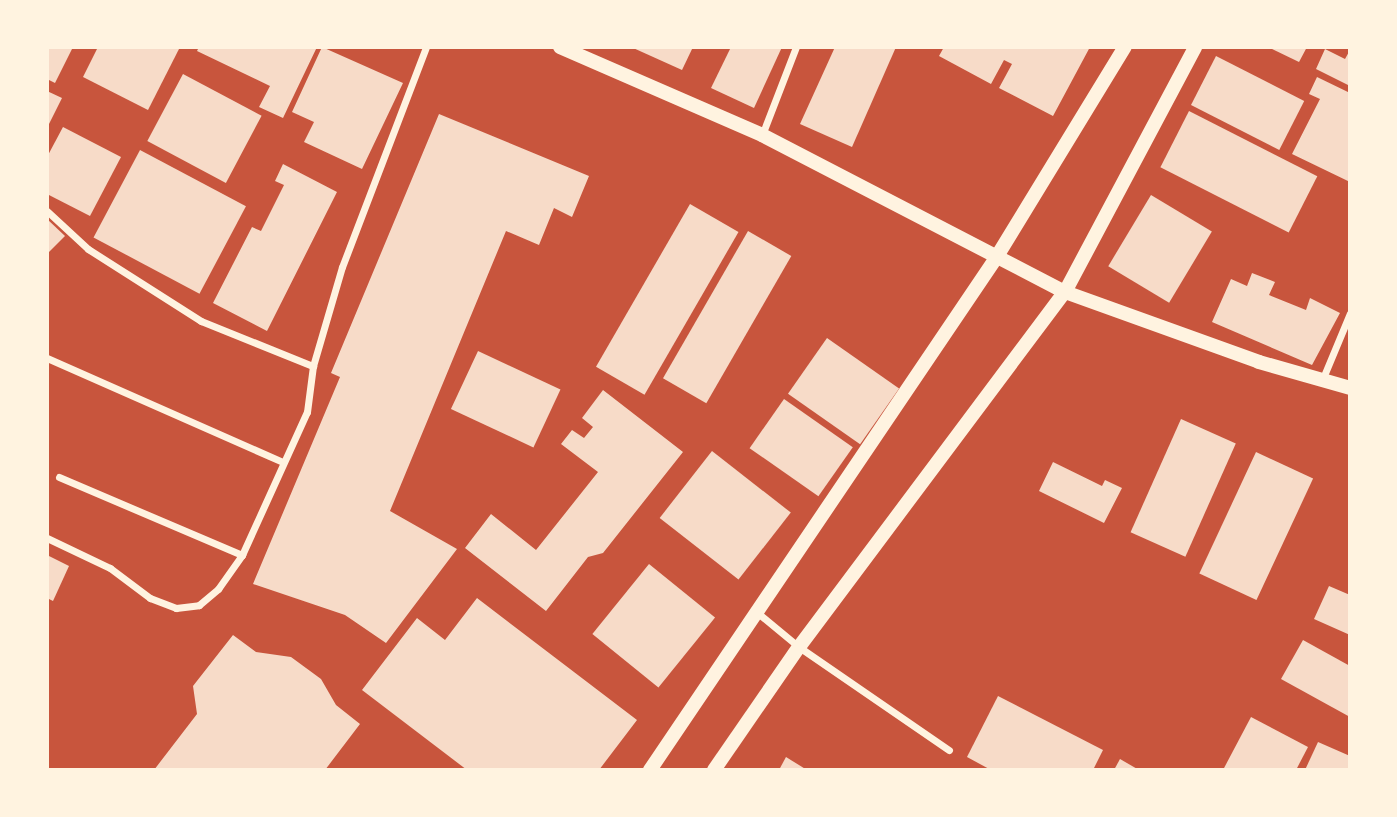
<!DOCTYPE html>
<html>
<head>
<meta charset="utf-8">
<style>
	body { margin:0 }
	#map { position:relative; width:1397px; height:817px; overflow:hidden; background:#c8553d; font-family:Ubuntu,sans-serif }
	div>[style] { position:absolute }
	.building>* { inset:0; background:#f7dbc8; transform-origin:0 0 }
	.minor>* { height:7px; margin:-3.5px; padding:0 3.5px; transform-origin:3.5px; border-radius:3.5px; background:#fff3e0 }
	.secondary>* { height:14px; margin:-7px; padding:0 7px; transform-origin:7px; border-radius:7px; background:#fff3e0 }
	span { translate:-50% -50%; white-space:nowrap; text-align:center; line-height:1.15; -webkit-text-stroke:5px #fff3e0; paint-order:stroke }
	.frame { position:absolute; inset:0; border:49px solid #fff3e0; pointer-events:none }
</style>
</head>
<body>
<div id="map">
	<div class="building">
		<div style="clip-path:polygon(47px 47px,73px 47px,55px 83px,47px 79px)"></div>
		<div style="clip-path:polygon(98px 47px,180px 47px,148px 110px,83px 77px)"></div>
		<div style="clip-path:polygon(199px 47px,317px 47px,283px 118px,259px 107px,270px 86px,197px 51px)"></div>
		<div style="clip-path:polygon(322px 47px,403px 83px,362px 169px,304px 142px,314px 122px,292px 112px)"></div>
		<div style="clip-path:polygon(631px 47px,693px 47px,682px 70px)"></div>
		<div style="clip-path:polygon(731px 47px,782px 47px,754px 108px,711px 88px)"></div>
		<div style="clip-path:polygon(835px 47px,896px 47px,852px 147px,800px 124px)"></div>
		<div style="clip-path:polygon(944px 47px,1090px 47px,1053px 116px,999px 88px,1012px 64px,1004px 60px,991px 84px,939px 56px)"></div>
		<div style="clip-path:polygon(1268px 47px,1307px 47px,1299px 62px)"></div>
		<div style="clip-path:polygon(1325px 49px,1345px 59px,1350px 50px,1350px 86px,1316px 69px)"></div>
		<div style="left:1216px;top:56px;width:99px;height:55px;rotate:27deg"></div>
		<div style="left:183px;top:74px;width:89px;height:76px;rotate:28deg"></div>
		<div style="clip-path:polygon(1317px 77px,1350px 93px,1350px 182px,1292px 154px,1320px 99px,1309px 94px)"></div>
		<div style="clip-path:polygon(47px 91px,62px 98px,47px 128px)"></div>
		<div style="left:1189px;top:111px;width:144px;height:63px;rotate:27deg"></div>
		<div style="clip-path:polygon(439px 114px,589px 176px,572px 217px,554px 208px,539px 245px,506px 231px,390px 511px,457px 549px,386px 643px,345px 615px,253px 584px,340px 377px,331px 373px)"></div>
		<div style="clip-path:polygon(63px 127px,121px 157px,90px 216px,47px 194px,47px 157px)"></div>
		<div style="left:140px;top:150px;width:120px;height:99px;rotate:28deg"></div>
		<div style="clip-path:polygon(283px 164px,337px 192px,267px 331px,213px 303px,252px 227px,261px 231px,284px 185px,275px 181px)"></div>
		<div style="left:1151px;top:195px;width:71px;height:83px;rotate:31deg"></div>
		<div style="left:690px;top:204px;width:56px;height:188px;rotate:30deg"></div>
		<div style="clip-path:polygon(47px 219px,65px 236px,47px 254px)"></div>
		<div style="left:748px;top:231px;width:50px;height:170px;rotate:30deg"></div>
		<div style="clip-path:polygon(1252px 273px,1275px 282px,1269px 295px,1306px 310px,1310px 298px,1340px 313px,1312px 365px,1212px 322px,1231px 279px,1247px 286px)"></div>
		<div style="left:827px;top:338px;width:88px;height:68px;rotate:35deg"></div>
		<div style="left:478px;top:351px;width:91px;height:64px;rotate:25deg"></div>
		<div style="clip-path:polygon(603px 390px,683px 452px,603px 553px,588px 557px,546px 611px,465px 548px,491px 514px,536px 550px,598px 472px,561px 444px,572px 430px,584px 438px,593px 427px,582px 418px)"></div>
		<div style="left:784px;top:399px;width:84px;height:60px;rotate:35deg"></div>
		<div style="left:1181px;top:419px;width:60px;height:124px;rotate:24deg"></div>
		<div style="left:712px;top:451px;width:100px;height:85px;rotate:38deg"></div>
		<div style="left:1256px;top:452px;width:63px;height:134px;rotate:25deg"></div>
		<div style="clip-path:polygon(1053px 462px,1102px 486px,1105px 480px,1122px 488px,1104px 523px,1039px 491px)"></div>
		<div style="clip-path:polygon(47px 555px,69px 566px,53px 601px,47px 598px)"></div>
		<div style="left:649px;top:564px;width:85px;height:90px;rotate:39deg"></div>
		<div style="clip-path:polygon(1329px 586px,1350px 595px,1350px 635px,1314px 619px)"></div>
		<div style="clip-path:polygon(477px 598px,637px 720px,599px 770px,467px 770px,362px 690px,417px 618px,445px 640px)"></div>
		<div style="clip-path:polygon(233px 635px,256px 652px,291px 657px,321px 679px,336px 705px,360px 724px,325px 770px,154px 770px,197px 714px,193px 686px)"></div>
		<div style="clip-path:polygon(1303px 640px,1350px 666px,1350px 717px,1281px 679px)"></div>
		<div style="clip-path:polygon(998px 696px,1103px 750px,1093px 770px,991px 770px,967px 757px)"></div>
		<div style="clip-path:polygon(1251px 717px,1308px 747px,1296px 770px,1223px 770px)"></div>
		<div style="clip-path:polygon(1318px 742px,1350px 756px,1350px 770px,1305px 770px)"></div>
		<div style="clip-path:polygon(786px 757px,807px 770px,779px 770px)"></div>
		<div style="clip-path:polygon(1120px 759px,1139px 770px,1114px 770px)"></div>
	</div>
	<div class="minor">
		<div style="left:762px;top:135px;width:94px;rotate:-68.9deg"></div>
		<div style="left:47px;top:211px;width:56px;rotate:42.8deg"></div>
		<div style="left:88px;top:249px;width:134px;rotate:32.5deg"></div>
		<div style="left:201px;top:321px;width:121px;rotate:21.9deg"></div>
		<div style="left:47px;top:358px;width:258px;rotate:23.8deg"></div>
		<div style="left:1323px;top:378px;width:70px;rotate:-67.4deg"></div>
		<div style="left:59px;top:477px;width:199px;rotate:23.1deg"></div>
		<div style="left:47px;top:538px;width:70px;rotate:25.5deg"></div>
		<div style="left:110px;top:568px;width:50px;rotate:36.9deg"></div>
		<div style="left:150px;top:598px;width:28px;rotate:21deg"></div>
		<div style="left:176px;top:608px;width:23px;rotate:-7deg"></div>
		<div style="left:199px;top:605px;width:25px;rotate:-40deg"></div>
		<div style="left:218px;top:589px;width:42px;rotate:-54.8deg"></div>
		<div style="left:242px;top:555px;width:157px;rotate:-65.6deg"></div>
		<div style="left:307px;top:412px;width:46px;rotate:-82.6deg"></div>
		<div style="left:313px;top:366px;width:103px;rotate:-73.7deg"></div>
		<div style="left:342px;top:267px;width:235px;rotate:-69.1deg"></div>
		<div style="left:759px;top:614px;width:52px;rotate:39.5deg"></div>
		<div style="left:799px;top:647px;width:182px;rotate:34.5deg"></div>
	</div>
	<div class="secondary">
		<div style="left:560px;top:47px;width:220px;rotate:23.5deg"></div>
		<div style="left:762px;top:135px;width:341px;rotate:27.4deg"></div>
		<div style="left:1065px;top:292px;width:206px;rotate:19.8deg"></div>
		<div style="left:1259px;top:362px;width:95px;rotate:15.9deg"></div>
		<div style="left:650px;top:770px;width:618px;rotate:-55.95deg"></div>
		<div style="left:996px;top:258px;width:247px;rotate:-58.6deg"></div>
		<div style="left:714px;top:770px;width:150px;rotate:-55.4deg"></div>
		<div style="left:799px;top:647px;width:444px;rotate:-53.2deg"></div>
		<div style="left:1065px;top:292px;width:277px;rotate:-62deg"></div>
	</div>
	<div class="frame"></div>
</div>
</body>
</html>
